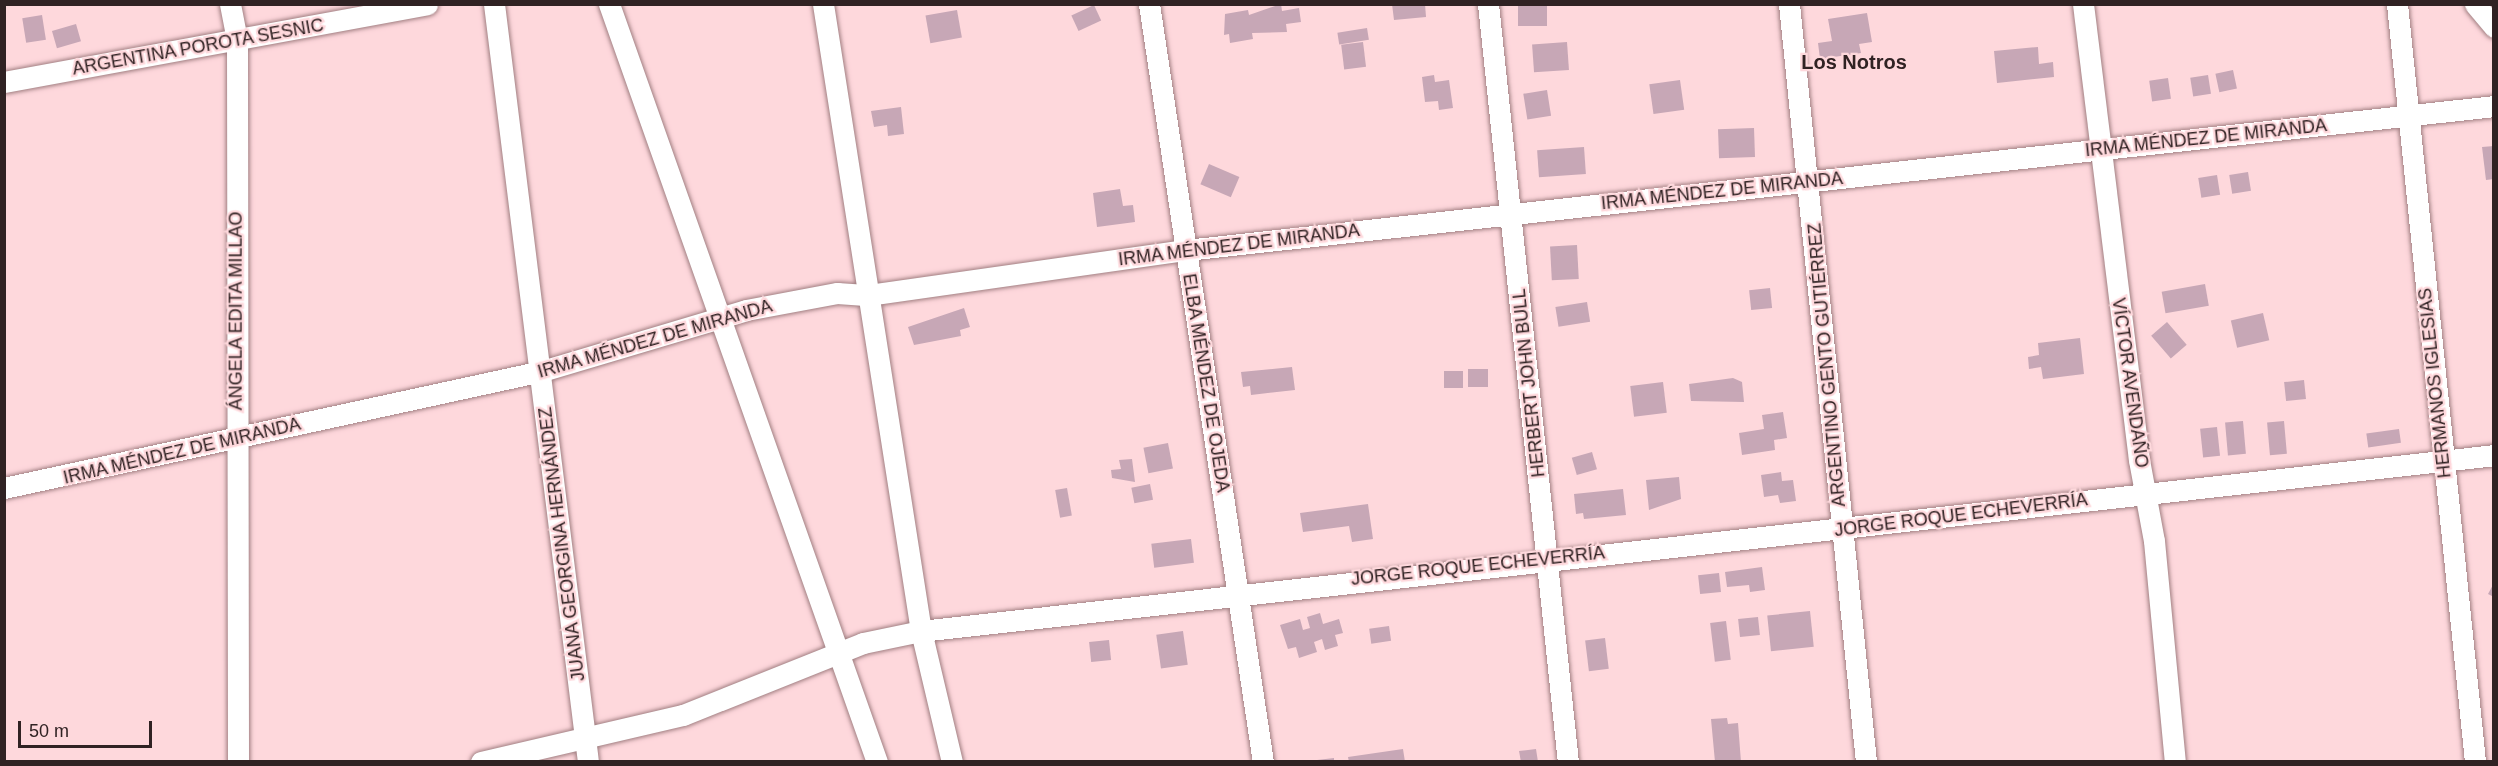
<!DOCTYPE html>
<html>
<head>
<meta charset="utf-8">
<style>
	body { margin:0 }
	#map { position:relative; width:2498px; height:766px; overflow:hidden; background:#fed8dc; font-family:Arial,sans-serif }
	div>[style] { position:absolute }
	.building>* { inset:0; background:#c7a7b6; transform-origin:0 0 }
	.roads { filter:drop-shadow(0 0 2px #a17f82) drop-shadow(0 0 2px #a17f82) }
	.street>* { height:21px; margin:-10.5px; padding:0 10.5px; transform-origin:10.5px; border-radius:10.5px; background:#fff }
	span { translate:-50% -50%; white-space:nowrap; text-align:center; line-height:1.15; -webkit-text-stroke:4.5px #fed8dc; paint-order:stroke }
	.street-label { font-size:18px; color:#302223 }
	.neighbourhood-label { font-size:20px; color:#302223; font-weight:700 }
	.frame { position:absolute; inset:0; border:6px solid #302223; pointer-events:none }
	.scale { position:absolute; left:18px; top:721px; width:134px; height:27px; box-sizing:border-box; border:3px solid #302223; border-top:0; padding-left:8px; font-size:18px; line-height:21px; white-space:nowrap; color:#302223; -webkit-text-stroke:4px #fed8dc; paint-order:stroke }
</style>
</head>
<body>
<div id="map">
	<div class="building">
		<div style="clip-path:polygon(1281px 4px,1282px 11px,1299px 8px,1301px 22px,1286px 24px,1287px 32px,1252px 33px,1253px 39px,1230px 43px,1229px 34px,1224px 35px,1225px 14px,1248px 10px,1249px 15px)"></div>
		<div style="clip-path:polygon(1392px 4px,1425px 4px,1426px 17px,1394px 20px)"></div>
		<div style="left:1518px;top:4px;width:29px;height:22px"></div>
		<div style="left:1094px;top:5px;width:17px;height:25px;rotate:65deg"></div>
		<div style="left:957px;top:10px;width:28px;height:32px;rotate:80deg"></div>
		<div style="clip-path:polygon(1867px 13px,1872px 42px,1859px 44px,1861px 53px,1820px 59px,1818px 43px,1832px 41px,1828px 19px)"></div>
		<div style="left:42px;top:15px;width:25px;height:20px;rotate:81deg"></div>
		<div style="left:76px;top:24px;width:18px;height:25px;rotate:74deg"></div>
		<div style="left:1367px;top:28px;width:12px;height:30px;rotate:81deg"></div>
		<div style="left:1363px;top:42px;width:25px;height:22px;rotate:83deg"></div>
		<div style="left:1567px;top:42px;width:28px;height:35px;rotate:86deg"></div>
		<div style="clip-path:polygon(2038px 47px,2039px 64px,2053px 62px,2054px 77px,1997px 83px,1994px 51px)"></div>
		<div style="left:2233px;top:70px;width:19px;height:18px;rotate:78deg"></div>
		<div style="clip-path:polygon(1434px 75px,1435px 82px,1449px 80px,1453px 108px,1439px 110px,1438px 101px,1425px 102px,1422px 77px)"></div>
		<div style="left:2208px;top:75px;width:19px;height:18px;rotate:81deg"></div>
		<div style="left:2168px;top:78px;width:21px;height:19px;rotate:82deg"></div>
		<div style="left:1680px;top:80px;width:30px;height:31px;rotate:82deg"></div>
		<div style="left:1547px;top:90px;width:26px;height:24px;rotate:81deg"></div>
		<div style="clip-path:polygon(901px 107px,904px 134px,888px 136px,887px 125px,874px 127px,871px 111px)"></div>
		<div style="left:1754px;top:128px;width:29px;height:36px;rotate:88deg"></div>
		<div style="clip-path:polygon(2494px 146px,2494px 179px,2486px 180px,2482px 147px)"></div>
		<div style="left:1584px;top:147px;width:27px;height:47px;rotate:86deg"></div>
		<div style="left:1209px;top:164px;width:33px;height:22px;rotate:23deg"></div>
		<div style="left:2248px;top:172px;width:19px;height:19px;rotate:81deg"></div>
		<div style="left:2217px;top:175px;width:20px;height:19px;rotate:81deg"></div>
		<div style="clip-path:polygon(1120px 189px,1123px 206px,1133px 205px,1135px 222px,1097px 227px,1093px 193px)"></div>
		<div style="left:1577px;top:245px;width:34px;height:27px;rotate:87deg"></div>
		<div style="left:2205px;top:284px;width:22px;height:44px;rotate:80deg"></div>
		<div style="left:1770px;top:288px;width:20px;height:21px;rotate:84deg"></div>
		<div style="left:1587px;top:302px;width:20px;height:32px;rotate:81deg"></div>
		<div style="clip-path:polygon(964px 308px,970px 327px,960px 330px,961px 336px,914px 345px,908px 327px)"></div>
		<div style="left:2263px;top:313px;width:28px;height:33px;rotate:77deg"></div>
		<div style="left:2167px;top:322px;width:30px;height:21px;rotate:49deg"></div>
		<div style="clip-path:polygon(2080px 338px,2084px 374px,2043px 379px,2041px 367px,2029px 369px,2028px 357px,2039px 355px,2038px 343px)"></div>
		<div style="clip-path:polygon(1292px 367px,1295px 390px,1251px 395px,1250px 386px,1243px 387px,1241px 372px)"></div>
		<div style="left:1468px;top:369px;width:20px;height:18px"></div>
		<div style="left:1444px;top:371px;width:19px;height:17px"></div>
		<div style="clip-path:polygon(1733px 378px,1742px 382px,1744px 402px,1691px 401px,1689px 384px)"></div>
		<div style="left:2304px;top:380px;width:19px;height:20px;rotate:84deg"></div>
		<div style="left:1663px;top:382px;width:31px;height:33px;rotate:83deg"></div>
		<div style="clip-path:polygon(1783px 412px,1787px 438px,1774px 440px,1775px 450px,1742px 455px,1739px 433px,1764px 429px,1762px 415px)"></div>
		<div style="left:2243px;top:421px;width:33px;height:18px;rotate:85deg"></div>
		<div style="left:2284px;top:421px;width:33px;height:17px;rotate:85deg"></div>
		<div style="left:2217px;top:427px;width:29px;height:17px;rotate:84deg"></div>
		<div style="left:2399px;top:429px;width:14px;height:33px;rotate:82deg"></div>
		<div style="left:1168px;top:443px;width:26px;height:25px;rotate:79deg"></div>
		<div style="left:1592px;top:452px;width:18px;height:21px;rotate:74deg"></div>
		<div style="clip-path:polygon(1132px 459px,1135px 482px,1112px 478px,1111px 470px,1121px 469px,1119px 460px)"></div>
		<div style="clip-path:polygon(1781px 472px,1782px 481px,1793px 480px,1796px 501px,1780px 503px,1778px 495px,1764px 497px,1761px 475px)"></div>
		<div style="clip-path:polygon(1679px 477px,1681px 499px,1649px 510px,1646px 480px)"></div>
		<div style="left:1150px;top:484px;width:16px;height:19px;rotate:79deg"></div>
		<div style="left:1067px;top:488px;width:28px;height:12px;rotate:80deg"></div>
		<div style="clip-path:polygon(1623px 489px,1626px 515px,1584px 519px,1583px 513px,1576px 514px,1574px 494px)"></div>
		<div style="clip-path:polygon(1368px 504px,1373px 539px,1352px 542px,1349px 526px,1303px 532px,1300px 513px)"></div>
		<div style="left:1191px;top:539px;width:24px;height:40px;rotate:83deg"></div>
		<div style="clip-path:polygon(1762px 567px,1765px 590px,1750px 592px,1749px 585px,1727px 587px,1725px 572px)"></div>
		<div style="left:1719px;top:573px;width:19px;height:21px;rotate:84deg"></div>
		<div style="clip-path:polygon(2494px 583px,2494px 597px,2488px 594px)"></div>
		<div style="left:1810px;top:611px;width:36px;height:43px;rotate:84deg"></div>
		<div style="clip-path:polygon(1320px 613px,1323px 624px,1339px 619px,1343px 633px,1335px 635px,1338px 646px,1325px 650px,1322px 639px,1314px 642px,1317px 652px,1299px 658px,1296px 647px,1288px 649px,1280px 625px,1300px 619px,1303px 630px,1310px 628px,1307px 617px)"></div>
		<div style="left:1758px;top:617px;width:18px;height:20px;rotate:84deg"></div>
		<div style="left:1726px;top:621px;width:39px;height:16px;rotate:83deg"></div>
		<div style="left:1389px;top:626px;width:15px;height:20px;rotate:82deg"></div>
		<div style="left:1183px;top:631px;width:34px;height:27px;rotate:82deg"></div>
		<div style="left:1605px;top:638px;width:31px;height:20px;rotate:83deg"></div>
		<div style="left:1109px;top:640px;width:20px;height:20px;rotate:84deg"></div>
		<div style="clip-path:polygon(1727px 718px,1728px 724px,1738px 723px,1741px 762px,1715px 762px,1711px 719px)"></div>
		<div style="clip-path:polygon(1403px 749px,1405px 762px,1349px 762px,1348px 757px)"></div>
		<div style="clip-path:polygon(1536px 749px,1538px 762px,1521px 762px,1519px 751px)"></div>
		<div style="clip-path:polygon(1334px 758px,1334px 762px,1317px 762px,1317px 760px)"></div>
	</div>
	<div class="roads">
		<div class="street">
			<div style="left:230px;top:4px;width:37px;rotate:79deg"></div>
			<div style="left:237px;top:40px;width:722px;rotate:89.92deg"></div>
			<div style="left:494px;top:4px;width:764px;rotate:82.93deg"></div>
			<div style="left:609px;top:4px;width:804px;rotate:70.53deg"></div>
			<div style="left:823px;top:4px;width:635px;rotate:81.12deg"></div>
			<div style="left:921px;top:631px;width:135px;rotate:76.7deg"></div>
			<div style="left:1149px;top:4px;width:767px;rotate:81.45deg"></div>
			<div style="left:1488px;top:4px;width:762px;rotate:83.98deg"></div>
			<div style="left:1789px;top:4px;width:762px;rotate:84.2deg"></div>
			<div style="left:2083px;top:4px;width:459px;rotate:83deg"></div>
			<div style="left:2139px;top:460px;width:82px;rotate:79.5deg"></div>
			<div style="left:2154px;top:541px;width:222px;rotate:84.6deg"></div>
			<div style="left:2397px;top:4px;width:762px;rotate:84.12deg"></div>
			<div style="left:2475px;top:4px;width:30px;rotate:50deg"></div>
			<div style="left:4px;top:82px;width:430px;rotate:-10.4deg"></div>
			<div style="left:4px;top:488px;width:551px;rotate:-12.27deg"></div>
			<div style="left:542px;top:371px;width:213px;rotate:-16.6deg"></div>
			<div style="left:746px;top:310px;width:93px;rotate:-10.6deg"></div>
			<div style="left:837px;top:293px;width:32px;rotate:4deg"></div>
			<div style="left:869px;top:295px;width:320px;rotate:-8.1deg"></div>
			<div style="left:1186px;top:250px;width:1316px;rotate:-6.28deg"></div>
			<div style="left:481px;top:762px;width:207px;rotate:-13.1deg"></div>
			<div style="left:683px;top:715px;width:194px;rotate:-21.8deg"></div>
			<div style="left:863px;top:643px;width:59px;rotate:-11.7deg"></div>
			<div style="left:921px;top:631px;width:1583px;rotate:-6.38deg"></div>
		</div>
	</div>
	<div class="street-label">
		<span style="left:198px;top:47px;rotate:-10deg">ARGENTINA POROTA SESNIC</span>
		<span style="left:2206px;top:138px;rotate:-6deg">IRMA MÉNDEZ DE MIRANDA</span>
		<span style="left:1722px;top:191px;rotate:-6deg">IRMA MÉNDEZ DE MIRANDA</span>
		<span style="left:1239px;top:245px;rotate:-7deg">IRMA MÉNDEZ DE MIRANDA</span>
		<span style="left:236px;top:311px;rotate:-90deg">ÁNGELA EDITA MILLAO</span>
		<span style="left:655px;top:339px;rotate:-16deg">IRMA MÉNDEZ DE MIRANDA</span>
		<span style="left:1827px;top:365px;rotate:-95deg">ARGENTINO GENTO GUTIÉRREZ</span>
		<span style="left:1206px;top:383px;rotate:81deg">ELBA MÉNDEZ DE OJEDA</span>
		<span style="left:1529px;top:383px;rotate:-96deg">HERBERT JOHN BULL</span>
		<span style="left:2130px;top:383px;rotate:82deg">VÍCTOR AVENDAÑO</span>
		<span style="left:2435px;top:383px;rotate:-96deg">HERMANOS IGLESIAS</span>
		<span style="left:182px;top:451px;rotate:-13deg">IRMA MÉNDEZ DE MIRANDA</span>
		<span style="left:1961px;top:515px;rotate:-7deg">JORGE ROQUE ECHEVERRÍA</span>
		<span style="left:562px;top:544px;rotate:-97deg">JUANA GEORGINA HERNÁNDEZ</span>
		<span style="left:1478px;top:566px;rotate:-6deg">JORGE ROQUE ECHEVERRÍA</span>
	</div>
	<div class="neighbourhood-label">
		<span style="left:1854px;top:62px">Los Notros</span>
	</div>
	<div class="frame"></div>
	<div class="scale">50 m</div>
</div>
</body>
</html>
